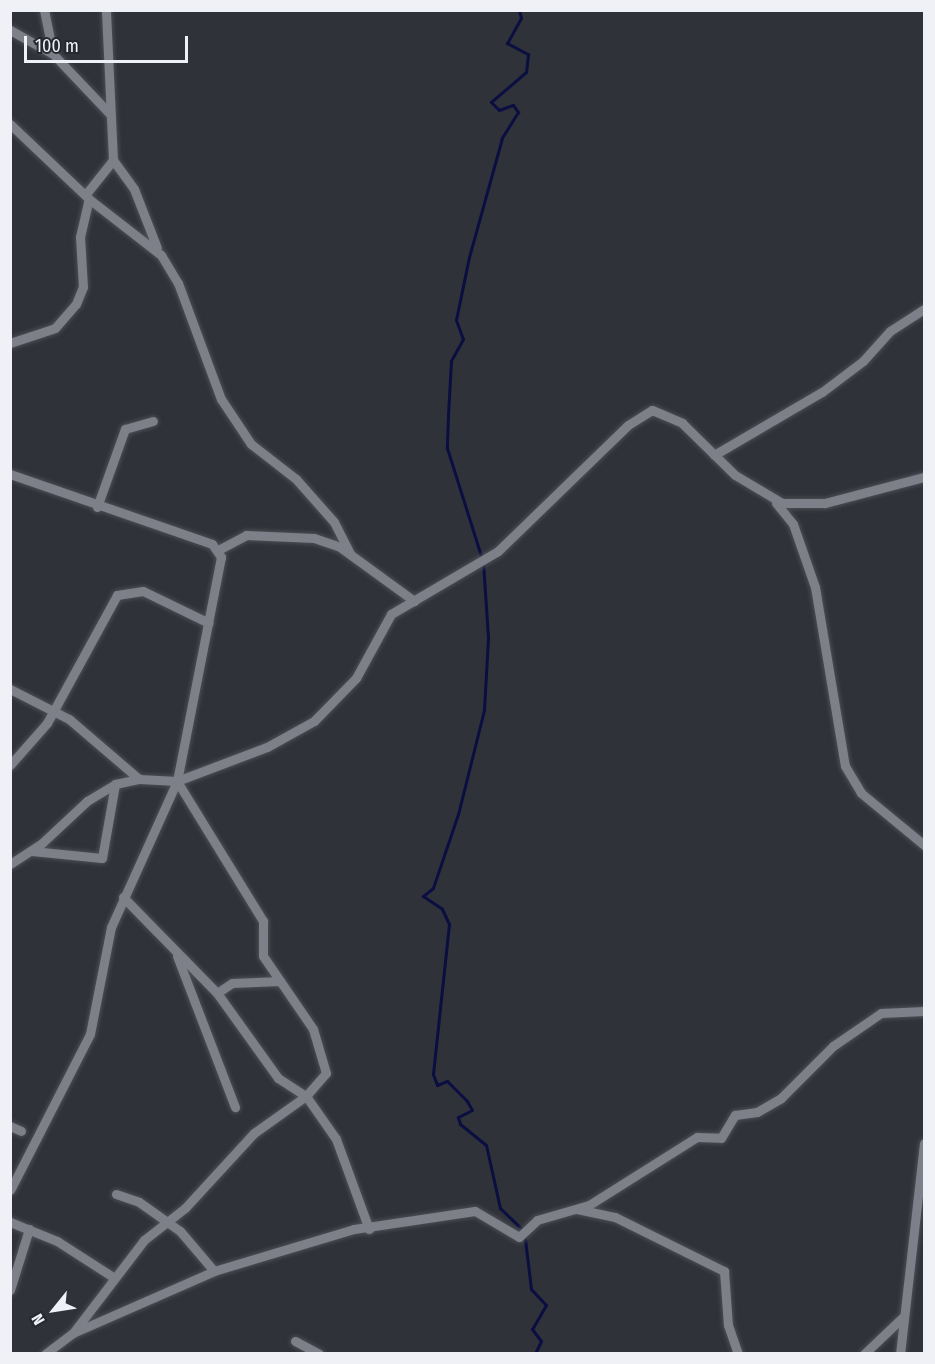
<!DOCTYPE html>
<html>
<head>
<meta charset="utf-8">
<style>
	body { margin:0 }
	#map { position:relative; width:935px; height:1364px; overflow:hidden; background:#30323a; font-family:"Fira Sans Condensed",sans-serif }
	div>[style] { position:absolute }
	.stream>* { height:3px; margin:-1.5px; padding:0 1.5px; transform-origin:1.5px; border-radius:1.5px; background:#0b0e40 }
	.roads { filter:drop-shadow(0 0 2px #4c4e54) drop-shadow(0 0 2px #4c4e54) }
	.street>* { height:9px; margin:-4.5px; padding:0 4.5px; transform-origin:4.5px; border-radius:4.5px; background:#7d8089 }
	span { translate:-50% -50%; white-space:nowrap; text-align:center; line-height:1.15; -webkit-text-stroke:4.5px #262830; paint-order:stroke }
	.frame { position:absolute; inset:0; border:12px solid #eff1f6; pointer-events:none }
	.north { position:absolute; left:24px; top:1280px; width:60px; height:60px; -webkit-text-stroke:4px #262830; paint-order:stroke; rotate:240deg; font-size:16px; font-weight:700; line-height:24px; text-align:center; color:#eff1f6 }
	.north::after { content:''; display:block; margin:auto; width:21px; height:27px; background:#eff1f6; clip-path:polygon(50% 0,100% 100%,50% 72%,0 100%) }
	.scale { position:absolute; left:24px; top:36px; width:164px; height:27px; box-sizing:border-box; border:3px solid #eff1f6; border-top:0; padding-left:8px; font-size:18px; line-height:21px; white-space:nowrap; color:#eff1f6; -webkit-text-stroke:4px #262830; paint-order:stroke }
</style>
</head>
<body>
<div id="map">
	<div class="stream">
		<div style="left:519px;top:10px;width:8px;rotate:76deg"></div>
		<div style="left:521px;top:18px;width:29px;rotate:119deg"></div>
		<div style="left:507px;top:43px;width:24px;rotate:28deg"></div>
		<div style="left:528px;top:54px;width:18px;rotate:96deg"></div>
		<div style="left:526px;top:72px;width:46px;rotate:139.4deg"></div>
		<div style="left:491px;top:102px;width:11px;rotate:45deg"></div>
		<div style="left:499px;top:110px;width:15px;rotate:-20deg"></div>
		<div style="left:513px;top:105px;width:9px;rotate:54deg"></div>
		<div style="left:518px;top:112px;width:31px;rotate:122deg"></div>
		<div style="left:502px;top:138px;width:123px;rotate:105.5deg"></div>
		<div style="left:469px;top:257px;width:64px;rotate:101.7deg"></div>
		<div style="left:456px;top:320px;width:20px;rotate:70deg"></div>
		<div style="left:463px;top:339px;width:25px;rotate:119deg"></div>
		<div style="left:451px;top:361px;width:54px;rotate:93.2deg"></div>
		<div style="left:448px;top:415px;width:33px;rotate:92deg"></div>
		<div style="left:447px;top:448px;width:120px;rotate:72.5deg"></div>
		<div style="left:483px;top:562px;width:76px;rotate:86.2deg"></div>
		<div style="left:488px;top:638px;width:72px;rotate:93.2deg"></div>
		<div style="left:484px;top:710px;width:107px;rotate:104deg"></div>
		<div style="left:458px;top:814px;width:78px;rotate:108.7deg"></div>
		<div style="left:433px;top:888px;width:13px;rotate:141deg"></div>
		<div style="left:423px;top:896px;width:23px;rotate:34deg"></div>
		<div style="left:442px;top:909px;width:17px;rotate:65deg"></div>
		<div style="left:449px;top:924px;width:151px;rotate:96.1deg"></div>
		<div style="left:433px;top:1074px;width:12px;rotate:70deg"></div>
		<div style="left:437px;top:1085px;width:11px;rotate:-22deg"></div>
		<div style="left:447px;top:1081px;width:28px;rotate:45deg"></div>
		<div style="left:467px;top:1101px;width:10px;rotate:61deg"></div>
		<div style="left:472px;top:1110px;width:16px;rotate:153deg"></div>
		<div style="left:458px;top:1117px;width:7px;rotate:74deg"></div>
		<div style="left:460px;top:1124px;width:33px;rotate:39deg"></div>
		<div style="left:486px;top:1145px;width:65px;rotate:77.5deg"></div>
		<div style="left:500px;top:1208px;width:33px;rotate:44deg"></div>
		<div style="left:524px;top:1231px;width:58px;rotate:83.1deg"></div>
		<div style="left:531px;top:1289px;width:22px;rotate:47deg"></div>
		<div style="left:546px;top:1305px;width:28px;rotate:120deg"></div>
		<div style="left:532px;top:1329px;width:15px;rotate:53deg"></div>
		<div style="left:541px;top:1341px;width:14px;rotate:115deg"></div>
	</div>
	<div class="roads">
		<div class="street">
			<div style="left:44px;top:10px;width:45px;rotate:78.4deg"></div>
			<div style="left:10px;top:30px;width:49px;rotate:29.2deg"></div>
			<div style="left:53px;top:54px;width:83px;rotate:46.5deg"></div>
			<div style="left:10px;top:124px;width:109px;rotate:43.5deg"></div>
			<div style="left:89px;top:199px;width:91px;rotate:37.9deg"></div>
			<div style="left:161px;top:255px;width:33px;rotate:59deg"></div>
			<div style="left:178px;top:283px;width:124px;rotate:69.7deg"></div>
			<div style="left:221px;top:399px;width:54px;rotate:56.3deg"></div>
			<div style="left:251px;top:444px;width:57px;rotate:37.9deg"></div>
			<div style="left:296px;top:479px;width:57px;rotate:48.5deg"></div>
			<div style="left:334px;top:522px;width:35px;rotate:63deg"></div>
			<div style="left:113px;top:160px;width:36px;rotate:54deg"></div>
			<div style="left:134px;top:189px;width:63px;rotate:68.7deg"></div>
			<div style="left:86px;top:194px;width:43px;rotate:-51.5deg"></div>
			<div style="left:113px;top:160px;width:150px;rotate:-92.7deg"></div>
			<div style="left:10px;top:343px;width:47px;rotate:-18.4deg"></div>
			<div style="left:55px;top:328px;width:32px;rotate:-49deg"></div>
			<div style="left:76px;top:304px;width:18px;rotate:-68deg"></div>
			<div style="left:83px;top:287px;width:50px;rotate:-93.4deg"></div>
			<div style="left:80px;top:237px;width:39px;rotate:-77deg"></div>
			<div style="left:714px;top:455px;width:125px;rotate:-30.3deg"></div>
			<div style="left:822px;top:392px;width:51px;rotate:-37.1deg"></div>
			<div style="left:863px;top:361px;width:40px;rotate:-48deg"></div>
			<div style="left:890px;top:331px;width:40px;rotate:-32.9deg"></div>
			<div style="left:10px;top:474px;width:214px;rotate:19.1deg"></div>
			<div style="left:212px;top:544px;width:16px;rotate:55deg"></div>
			<div style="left:221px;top:557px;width:228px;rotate:101.1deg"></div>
			<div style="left:177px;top:781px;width:160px;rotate:114.3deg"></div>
			<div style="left:111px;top:927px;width:109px;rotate:101.1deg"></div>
			<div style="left:90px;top:1034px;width:175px;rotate:117.1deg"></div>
			<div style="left:776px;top:503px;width:27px;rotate:51deg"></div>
			<div style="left:793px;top:524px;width:67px;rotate:70.8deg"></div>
			<div style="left:815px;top:587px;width:181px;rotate:80.5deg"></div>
			<div style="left:845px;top:766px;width:31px;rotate:59deg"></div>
			<div style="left:861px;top:793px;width:82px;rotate:39.5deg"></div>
			<div style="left:97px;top:507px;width:83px;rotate:-70.3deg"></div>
			<div style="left:125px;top:429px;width:29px;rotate:-16deg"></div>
			<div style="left:220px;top:549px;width:30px;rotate:-28deg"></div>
			<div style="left:246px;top:535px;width:68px;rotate:2.5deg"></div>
			<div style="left:314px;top:538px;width:28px;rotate:19deg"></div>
			<div style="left:340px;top:547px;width:92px;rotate:36.1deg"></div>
			<div style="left:10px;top:689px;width:66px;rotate:27deg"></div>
			<div style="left:69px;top:719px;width:92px;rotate:40.6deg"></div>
			<div style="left:139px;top:779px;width:38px;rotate:3deg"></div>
			<div style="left:177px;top:781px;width:96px;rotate:-20.7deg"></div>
			<div style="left:267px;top:747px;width:54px;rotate:-29deg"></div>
			<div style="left:314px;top:721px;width:60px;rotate:-45.7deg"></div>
			<div style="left:356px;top:678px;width:73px;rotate:-61.3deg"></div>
			<div style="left:391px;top:614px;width:124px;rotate:-30.5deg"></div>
			<div style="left:498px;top:551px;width:181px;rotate:-44.1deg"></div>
			<div style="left:628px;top:425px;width:28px;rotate:-32deg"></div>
			<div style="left:652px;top:410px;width:33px;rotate:23deg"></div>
			<div style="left:682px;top:423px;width:74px;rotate:44.5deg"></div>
			<div style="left:735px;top:475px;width:55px;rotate:30.8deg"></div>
			<div style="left:782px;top:503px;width:43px"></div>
			<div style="left:825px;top:503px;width:102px;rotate:-14.7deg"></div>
			<div style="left:10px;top:765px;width:56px;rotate:-48.6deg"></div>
			<div style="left:47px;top:723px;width:146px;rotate:-61.3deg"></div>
			<div style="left:117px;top:595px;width:26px;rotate:-9deg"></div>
			<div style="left:143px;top:591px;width:73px;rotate:25.9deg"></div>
			<div style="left:32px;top:851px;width:70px;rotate:5.7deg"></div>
			<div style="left:102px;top:858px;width:75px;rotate:-80deg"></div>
			<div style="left:10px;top:864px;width:38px;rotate:-33deg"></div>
			<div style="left:42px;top:843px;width:62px;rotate:-43deg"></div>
			<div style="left:87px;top:801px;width:33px;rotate:-31deg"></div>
			<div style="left:115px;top:784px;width:25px;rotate:-12deg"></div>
			<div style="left:123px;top:897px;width:134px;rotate:45.6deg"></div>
			<div style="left:217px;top:993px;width:105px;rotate:54.3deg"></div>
			<div style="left:278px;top:1078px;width:33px;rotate:33deg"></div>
			<div style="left:306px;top:1096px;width:52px;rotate:55.1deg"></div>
			<div style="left:336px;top:1139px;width:96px;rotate:69.9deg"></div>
			<div style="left:177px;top:956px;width:162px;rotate:69deg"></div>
			<div style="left:217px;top:993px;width:18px;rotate:-34deg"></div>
			<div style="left:232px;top:983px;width:48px;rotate:-2.4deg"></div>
			<div style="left:10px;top:1126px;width:12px;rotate:24deg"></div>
			<div style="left:116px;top:1194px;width:24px;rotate:19deg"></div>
			<div style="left:139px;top:1202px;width:50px;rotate:35.3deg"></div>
			<div style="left:180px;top:1231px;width:52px;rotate:49.6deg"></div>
			<div style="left:577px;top:1209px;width:39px;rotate:12deg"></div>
			<div style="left:615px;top:1217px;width:122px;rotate:26.4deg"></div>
			<div style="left:724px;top:1271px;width:54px;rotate:85.8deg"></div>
			<div style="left:728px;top:1325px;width:31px;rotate:71deg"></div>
			<div style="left:10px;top:1222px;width:51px;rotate:22deg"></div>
			<div style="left:57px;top:1241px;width:67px;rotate:32.7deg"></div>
			<div style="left:10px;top:1290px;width:64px;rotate:-72.7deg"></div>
			<div style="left:73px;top:1333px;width:117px;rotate:-52.6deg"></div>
			<div style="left:144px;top:1240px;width:52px;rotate:-38deg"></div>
			<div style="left:185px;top:1208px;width:102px;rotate:-47.4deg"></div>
			<div style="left:254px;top:1133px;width:64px;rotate:-35.4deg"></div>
			<div style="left:306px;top:1096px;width:30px;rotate:-49deg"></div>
			<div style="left:326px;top:1073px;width:46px;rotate:-106.5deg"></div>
			<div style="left:313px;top:1029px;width:88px;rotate:-124.4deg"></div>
			<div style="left:263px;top:956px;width:35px;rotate:-90deg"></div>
			<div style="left:263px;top:921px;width:164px;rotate:-121.6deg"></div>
			<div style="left:295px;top:1341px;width:27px;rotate:28deg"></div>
			<div style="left:45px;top:1354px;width:35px;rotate:-37deg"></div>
			<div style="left:73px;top:1333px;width:154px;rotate:-23.7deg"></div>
			<div style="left:214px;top:1271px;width:146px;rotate:-16.7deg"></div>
			<div style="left:354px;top:1229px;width:122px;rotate:-8.5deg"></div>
			<div style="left:475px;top:1211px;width:51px;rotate:30.6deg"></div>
			<div style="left:519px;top:1237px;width:25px;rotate:-43deg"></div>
			<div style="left:537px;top:1220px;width:54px;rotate:-16.1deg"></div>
			<div style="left:589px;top:1205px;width:128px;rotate:-32.2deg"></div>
			<div style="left:697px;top:1137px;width:24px;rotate:2deg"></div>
			<div style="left:721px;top:1138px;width:27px;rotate:-59deg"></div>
			<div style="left:735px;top:1115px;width:22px;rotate:-8deg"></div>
			<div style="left:757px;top:1112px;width:28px;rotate:-30deg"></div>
			<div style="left:781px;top:1098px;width:74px;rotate:-45deg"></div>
			<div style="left:833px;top:1046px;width:58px;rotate:-34.5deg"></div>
			<div style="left:881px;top:1013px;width:43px;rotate:-2.7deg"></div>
			<div style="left:864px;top:1354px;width:54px;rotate:-43.5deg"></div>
			<div style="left:900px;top:1354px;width:212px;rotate:-83.5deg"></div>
		</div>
	</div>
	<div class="frame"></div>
	<div class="north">N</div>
	<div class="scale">100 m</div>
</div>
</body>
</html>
